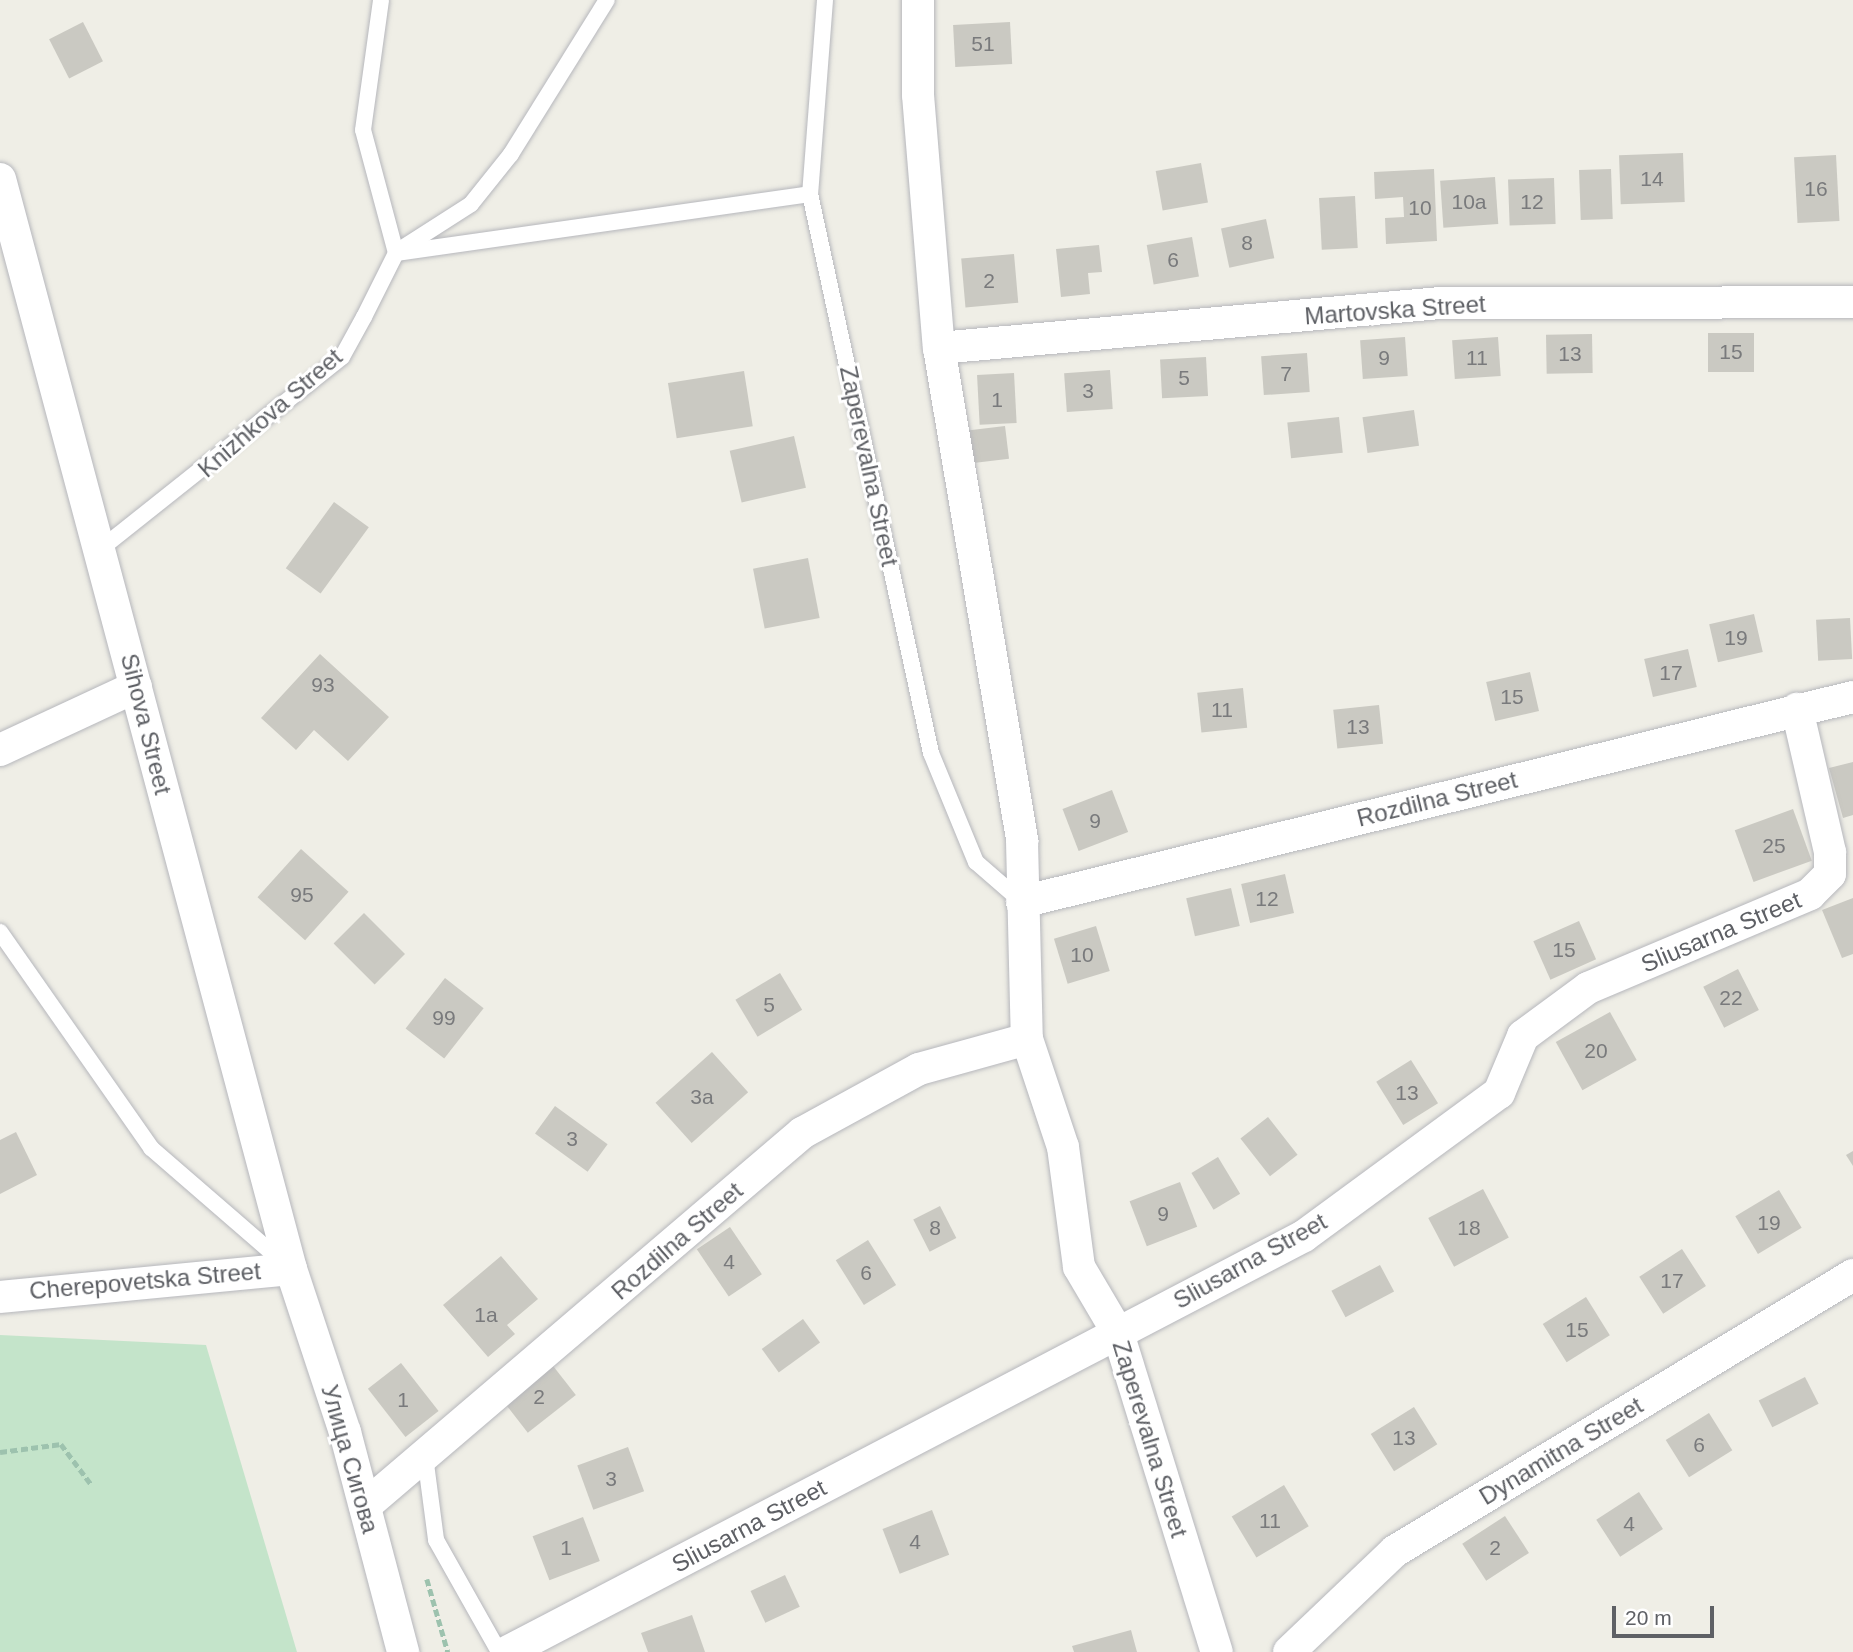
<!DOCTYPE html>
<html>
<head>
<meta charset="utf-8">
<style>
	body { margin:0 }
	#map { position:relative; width:1853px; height:1652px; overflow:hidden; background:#efeee6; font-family:Arial,sans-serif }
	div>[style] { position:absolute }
	.green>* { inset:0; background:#c4e4ca }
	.building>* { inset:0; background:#cac9c2; transform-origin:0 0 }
	.path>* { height:4.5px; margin-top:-2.25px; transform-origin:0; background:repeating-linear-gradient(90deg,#9dc2ae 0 7px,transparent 0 10.5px) }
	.roads { filter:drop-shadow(0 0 2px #b6b7bc) drop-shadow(0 0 2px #b6b7bc) }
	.lane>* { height:16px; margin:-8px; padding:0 8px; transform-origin:8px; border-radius:8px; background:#fff }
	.street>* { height:32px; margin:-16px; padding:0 16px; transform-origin:16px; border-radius:16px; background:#fff }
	span { translate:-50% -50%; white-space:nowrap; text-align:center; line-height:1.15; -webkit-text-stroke:6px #fff; paint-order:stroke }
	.number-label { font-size:21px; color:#797a7c }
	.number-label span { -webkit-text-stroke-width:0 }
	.street-label { font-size:24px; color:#5e6065 }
	.scale { position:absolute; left:1612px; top:1606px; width:102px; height:32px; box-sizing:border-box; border:4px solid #5e6065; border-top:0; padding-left:9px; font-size:21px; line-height:24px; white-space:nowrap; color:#5e6065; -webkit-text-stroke:5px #fff; paint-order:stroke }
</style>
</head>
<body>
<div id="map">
	<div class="green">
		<div style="clip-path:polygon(0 1335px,206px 1345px,297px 1652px,0 1652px)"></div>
	</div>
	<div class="building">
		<div style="left:83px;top:22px;width:44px;height:38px;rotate:63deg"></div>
		<div style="left:1010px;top:22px;width:42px;height:57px;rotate:87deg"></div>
		<div style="left:1683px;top:153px;width:49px;height:64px;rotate:88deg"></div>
		<div style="left:1836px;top:155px;width:66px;height:42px;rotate:87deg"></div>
		<div style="left:1201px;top:163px;width:40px;height:46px;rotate:80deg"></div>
		<div style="clip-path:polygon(1434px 169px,1437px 241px,1386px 244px,1385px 218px,1404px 217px,1403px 197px,1375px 199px,1374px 172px)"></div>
		<div style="left:1611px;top:169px;width:50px;height:32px;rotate:88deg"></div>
		<div style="left:1495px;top:177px;width:47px;height:55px;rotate:86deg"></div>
		<div style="left:1554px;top:178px;width:46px;height:46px;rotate:88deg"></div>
		<div style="left:1355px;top:196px;width:52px;height:36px;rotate:87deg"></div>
		<div style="left:1266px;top:219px;width:40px;height:46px;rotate:78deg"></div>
		<div style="left:1192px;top:237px;width:40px;height:46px;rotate:80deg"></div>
		<div style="clip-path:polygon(1099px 245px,1102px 272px,1088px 273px,1090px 294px,1061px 297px,1056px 249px)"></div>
		<div style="left:1014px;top:254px;width:49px;height:53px;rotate:85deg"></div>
		<div style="left:1708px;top:333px;width:46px;height:39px"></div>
		<div style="left:1592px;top:334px;width:39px;height:46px;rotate:89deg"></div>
		<div style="left:1405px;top:337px;width:39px;height:45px;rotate:86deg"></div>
		<div style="left:1498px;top:337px;width:39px;height:46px;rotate:86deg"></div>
		<div style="left:1307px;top:353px;width:39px;height:46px;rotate:86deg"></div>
		<div style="left:1206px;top:357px;width:39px;height:46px;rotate:87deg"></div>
		<div style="left:1110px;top:370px;width:39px;height:46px;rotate:86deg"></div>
		<div style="left:744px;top:371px;width:56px;height:77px;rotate:81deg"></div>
		<div style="left:1014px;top:373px;width:50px;height:37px;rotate:87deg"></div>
		<div style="left:1414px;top:410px;width:36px;height:52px;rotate:82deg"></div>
		<div style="left:1339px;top:417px;width:36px;height:52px;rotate:84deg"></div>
		<div style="left:1005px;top:426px;width:33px;height:42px;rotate:83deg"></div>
		<div style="left:794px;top:436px;width:53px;height:66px;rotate:77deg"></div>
		<div style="left:334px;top:502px;width:43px;height:82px;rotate:36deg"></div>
		<div style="left:808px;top:558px;width:61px;height:56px;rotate:79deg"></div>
		<div style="left:1754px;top:614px;width:39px;height:46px;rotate:77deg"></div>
		<div style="left:1850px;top:618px;width:41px;height:34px;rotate:87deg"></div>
		<div style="left:1688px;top:649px;width:39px;height:45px;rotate:77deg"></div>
		<div style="clip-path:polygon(320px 654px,389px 717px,348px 761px,314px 730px,296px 750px,261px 718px)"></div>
		<div style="left:1530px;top:672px;width:40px;height:45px;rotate:77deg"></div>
		<div style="left:1243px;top:688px;width:40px;height:46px;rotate:84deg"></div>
		<div style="left:1379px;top:705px;width:39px;height:46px;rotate:84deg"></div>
		<div style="clip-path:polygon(1853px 762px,1853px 815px,1843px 818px,1829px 768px)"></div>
		<div style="left:1112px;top:790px;width:45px;height:53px;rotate:69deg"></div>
		<div style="left:1793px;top:809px;width:55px;height:62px;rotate:70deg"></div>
		<div style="left:301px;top:849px;width:64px;height:65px;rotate:42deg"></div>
		<div style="left:1285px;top:874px;width:40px;height:45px;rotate:77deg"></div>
		<div style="left:1231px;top:888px;width:39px;height:46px;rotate:77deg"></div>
		<div style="clip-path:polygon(1853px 898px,1853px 954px,1842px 958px,1822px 910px)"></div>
		<div style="left:364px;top:913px;width:58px;height:43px;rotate:45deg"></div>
		<div style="left:1579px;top:921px;width:42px;height:50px;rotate:66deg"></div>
		<div style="left:1096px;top:926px;width:47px;height:44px;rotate:73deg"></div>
		<div style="left:1738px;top:969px;width:46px;height:39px;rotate:63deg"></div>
		<div style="left:780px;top:973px;width:43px;height:52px;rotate:59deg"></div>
		<div style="left:445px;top:978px;width:49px;height:64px;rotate:38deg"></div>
		<div style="left:1610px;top:1012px;width:55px;height:62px;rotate:61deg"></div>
		<div style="left:712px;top:1052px;width:54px;height:76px;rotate:48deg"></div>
		<div style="left:1411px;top:1060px;width:51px;height:41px;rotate:58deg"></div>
		<div style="left:555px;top:1106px;width:65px;height:34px;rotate:36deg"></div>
		<div style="left:1268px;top:1117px;width:48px;height:35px;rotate:52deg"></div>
		<div style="clip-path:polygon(16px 1132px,37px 1175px,0 1194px,0 1140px)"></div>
		<div style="clip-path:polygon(1853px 1151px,1853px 1166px,1846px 1155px)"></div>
		<div style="left:1218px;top:1157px;width:43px;height:31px;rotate:59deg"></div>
		<div style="left:1180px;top:1182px;width:48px;height:54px;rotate:69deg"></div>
		<div style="left:1483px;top:1189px;width:55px;height:62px;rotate:62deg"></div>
		<div style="left:1779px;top:1190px;width:44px;height:51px;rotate:59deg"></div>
		<div style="left:940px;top:1206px;width:36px;height:30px;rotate:63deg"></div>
		<div style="left:730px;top:1227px;width:57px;height:40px;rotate:56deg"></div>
		<div style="left:868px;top:1240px;width:53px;height:38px;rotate:58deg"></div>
		<div style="left:1682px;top:1249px;width:44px;height:51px;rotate:57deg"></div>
		<div style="clip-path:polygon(501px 1256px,538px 1299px,507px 1325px,515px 1334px,488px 1357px,443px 1305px)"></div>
		<div style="left:1380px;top:1265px;width:30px;height:55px;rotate:62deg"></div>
		<div style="left:1586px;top:1297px;width:45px;height:51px;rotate:58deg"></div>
		<div style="left:803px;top:1319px;width:29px;height:51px;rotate:54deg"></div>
		<div style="left:550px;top:1362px;width:42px;height:61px;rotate:52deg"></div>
		<div style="left:401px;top:1363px;width:61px;height:42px;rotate:52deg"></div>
		<div style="left:1805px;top:1377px;width:30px;height:52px;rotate:63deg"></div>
		<div style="left:1414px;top:1407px;width:44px;height:51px;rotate:58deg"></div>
		<div style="left:1709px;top:1413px;width:44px;height:51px;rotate:58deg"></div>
		<div style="left:628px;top:1447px;width:47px;height:54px;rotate:70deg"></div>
		<div style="left:1284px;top:1485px;width:48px;height:61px;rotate:59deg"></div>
		<div style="left:1639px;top:1492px;width:44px;height:51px;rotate:57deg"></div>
		<div style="left:932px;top:1510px;width:48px;height:53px;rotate:69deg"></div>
		<div style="left:1505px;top:1516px;width:44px;height:51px;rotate:57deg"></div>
		<div style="left:583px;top:1517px;width:47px;height:54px;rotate:69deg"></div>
		<div style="left:785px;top:1575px;width:35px;height:38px;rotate:65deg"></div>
		<div style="clip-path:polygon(692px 1615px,705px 1652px,648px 1652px,641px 1633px)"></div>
		<div style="clip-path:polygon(1131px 1630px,1137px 1652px,1074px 1652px,1072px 1646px)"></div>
	</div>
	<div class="path">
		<div style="left:0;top:1452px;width:62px;rotate:-7.5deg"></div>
		<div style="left:61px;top:1444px;width:50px;rotate:53.1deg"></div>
		<div style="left:427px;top:1579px;width:76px;rotate:74deg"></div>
	</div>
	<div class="roads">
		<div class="lane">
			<div style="left:825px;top:0;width:195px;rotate:94.4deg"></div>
			<div style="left:810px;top:194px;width:572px;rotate:77.79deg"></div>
			<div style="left:931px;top:753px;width:118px;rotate:67.6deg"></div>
			<div style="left:976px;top:862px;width:61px;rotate:41deg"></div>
			<div style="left:401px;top:249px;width:83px;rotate:-32.7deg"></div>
			<div style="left:471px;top:204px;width:64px;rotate:-51.3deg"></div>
			<div style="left:511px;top:154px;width:181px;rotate:-58.1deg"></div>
			<div style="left:396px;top:253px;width:418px;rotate:-8.1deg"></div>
			<div style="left:103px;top:547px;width:305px;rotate:-38.5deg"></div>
			<div style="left:342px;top:357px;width:46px;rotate:-61.2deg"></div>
			<div style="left:364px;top:317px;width:72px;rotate:-63.4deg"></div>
			<div style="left:396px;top:253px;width:127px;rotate:-105deg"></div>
			<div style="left:363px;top:130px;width:131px;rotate:-82.1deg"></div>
			<div style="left:0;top:932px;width:264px;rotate:55deg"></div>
			<div style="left:151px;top:1148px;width:179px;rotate:40.9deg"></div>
			<div style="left:425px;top:1456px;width:85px;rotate:82.5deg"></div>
			<div style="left:436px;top:1540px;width:129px;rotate:60.6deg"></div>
		</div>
		<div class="street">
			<div style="left:918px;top:0;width:95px;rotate:90deg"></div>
			<div style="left:918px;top:95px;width:254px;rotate:85.3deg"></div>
			<div style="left:939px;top:348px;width:500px;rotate:80.4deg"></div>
			<div style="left:1022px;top:841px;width:198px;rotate:88.6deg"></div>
			<div style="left:1027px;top:1039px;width:114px;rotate:71.6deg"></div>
			<div style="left:1063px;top:1147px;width:121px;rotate:82.4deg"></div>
			<div style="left:1079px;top:1267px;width:77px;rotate:59.4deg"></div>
			<div style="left:1118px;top:1333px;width:334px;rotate:72.8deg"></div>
			<div style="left:0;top:179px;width:1128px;rotate:75.05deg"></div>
			<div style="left:291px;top:1269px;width:172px;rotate:71.7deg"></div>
			<div style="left:345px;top:1432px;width:228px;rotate:75.2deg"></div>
			<div style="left:939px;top:348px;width:503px;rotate:-5.13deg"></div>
			<div style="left:1440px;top:303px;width:413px;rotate:-0.1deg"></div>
			<div style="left:0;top:750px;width:150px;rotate:-24.9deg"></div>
			<div style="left:1022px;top:902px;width:856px;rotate:-13.86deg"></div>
			<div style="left:0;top:1297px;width:292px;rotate:-5.5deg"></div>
			<div style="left:365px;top:1506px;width:575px;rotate:-40.48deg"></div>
			<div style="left:802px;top:1133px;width:133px;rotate:-28.7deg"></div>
			<div style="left:919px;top:1069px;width:112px;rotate:-15.5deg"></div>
			<div style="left:507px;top:1652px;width:899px;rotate:-27.56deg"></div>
			<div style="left:1304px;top:1236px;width:242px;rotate:-36.3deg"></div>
			<div style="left:1499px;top:1093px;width:62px;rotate:-67.2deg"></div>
			<div style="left:1523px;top:1036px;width:81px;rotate:-36.4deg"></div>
			<div style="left:1588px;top:988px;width:241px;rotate:-22.9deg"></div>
			<div style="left:1810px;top:894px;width:28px;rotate:-45deg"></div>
			<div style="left:1830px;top:874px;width:22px;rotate:-90deg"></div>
			<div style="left:1830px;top:852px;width:147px;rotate:-103deg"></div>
			<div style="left:1289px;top:1652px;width:146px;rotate:-43.6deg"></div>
			<div style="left:1395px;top:1551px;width:535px;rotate:-31.07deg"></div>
		</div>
	</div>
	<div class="number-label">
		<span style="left:983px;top:44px">51</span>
		<span style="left:1652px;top:179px">14</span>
		<span style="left:1816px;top:189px">16</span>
		<span style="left:1469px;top:202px">10а</span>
		<span style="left:1532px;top:202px">12</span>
		<span style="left:1420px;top:208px">10</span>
		<span style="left:1247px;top:243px">8</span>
		<span style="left:1173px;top:260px">6</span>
		<span style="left:989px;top:281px">2</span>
		<span style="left:1731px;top:352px">15</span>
		<span style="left:1570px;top:354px">13</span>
		<span style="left:1384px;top:358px">9</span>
		<span style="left:1477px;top:358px">11</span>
		<span style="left:1286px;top:374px">7</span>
		<span style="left:1184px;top:378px">5</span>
		<span style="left:1088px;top:391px">3</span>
		<span style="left:997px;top:400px">1</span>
		<span style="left:1736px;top:638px">19</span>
		<span style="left:1671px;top:673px">17</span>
		<span style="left:323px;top:685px">93</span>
		<span style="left:1512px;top:697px">15</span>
		<span style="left:1222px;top:710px">11</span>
		<span style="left:1358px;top:727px">13</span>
		<span style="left:1095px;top:821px">9</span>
		<span style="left:1774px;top:846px">25</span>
		<span style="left:302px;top:895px">95</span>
		<span style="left:1267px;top:899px">12</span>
		<span style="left:1564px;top:950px">15</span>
		<span style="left:1082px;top:955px">10</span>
		<span style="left:1731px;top:998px">22</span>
		<span style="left:769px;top:1005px">5</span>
		<span style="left:444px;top:1018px">99</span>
		<span style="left:1596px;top:1051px">20</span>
		<span style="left:1407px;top:1093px">13</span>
		<span style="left:702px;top:1097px">3а</span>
		<span style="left:572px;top:1139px">3</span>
		<span style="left:1163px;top:1214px">9</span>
		<span style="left:1769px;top:1223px">19</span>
		<span style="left:935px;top:1228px">8</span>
		<span style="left:1469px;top:1228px">18</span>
		<span style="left:729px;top:1262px">4</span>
		<span style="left:866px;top:1273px">6</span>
		<span style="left:1672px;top:1281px">17</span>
		<span style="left:486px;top:1315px">1а</span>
		<span style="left:1577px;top:1330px">15</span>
		<span style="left:539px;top:1397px">2</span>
		<span style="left:403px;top:1400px">1</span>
		<span style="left:1404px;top:1438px">13</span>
		<span style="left:1699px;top:1445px">6</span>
		<span style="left:611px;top:1479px">3</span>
		<span style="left:1270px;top:1521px">11</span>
		<span style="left:1629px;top:1524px">4</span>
		<span style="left:915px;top:1542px">4</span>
		<span style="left:566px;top:1548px">1</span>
		<span style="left:1495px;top:1548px">2</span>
	</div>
	<div class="street-label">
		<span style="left:1395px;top:310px;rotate:-4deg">Martovska Street</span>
		<span style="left:270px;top:413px;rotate:-41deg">Knizhkova Street</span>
		<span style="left:869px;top:466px;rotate:78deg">Zaperevalna Street</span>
		<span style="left:146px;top:724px;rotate:76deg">Sihova Street</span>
		<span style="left:1437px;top:799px;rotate:-14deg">Rozdilna Street</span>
		<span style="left:1721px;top:932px;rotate:-23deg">Sliusarna Street</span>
		<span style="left:677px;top:1241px;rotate:-41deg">Rozdilna Street</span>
		<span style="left:1250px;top:1261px;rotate:-29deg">Sliusarna Street</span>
		<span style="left:145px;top:1281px;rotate:-5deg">Cherepovetska Street</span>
		<span style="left:1150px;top:1439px;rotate:73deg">Zaperevalna Street</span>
		<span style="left:1561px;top:1451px;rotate:-31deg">Dynamitna Street</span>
		<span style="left:350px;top:1459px;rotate:74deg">Улица Сигова</span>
		<span style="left:749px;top:1526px;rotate:-28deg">Sliusarna Street</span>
	</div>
	<div class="scale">20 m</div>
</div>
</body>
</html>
